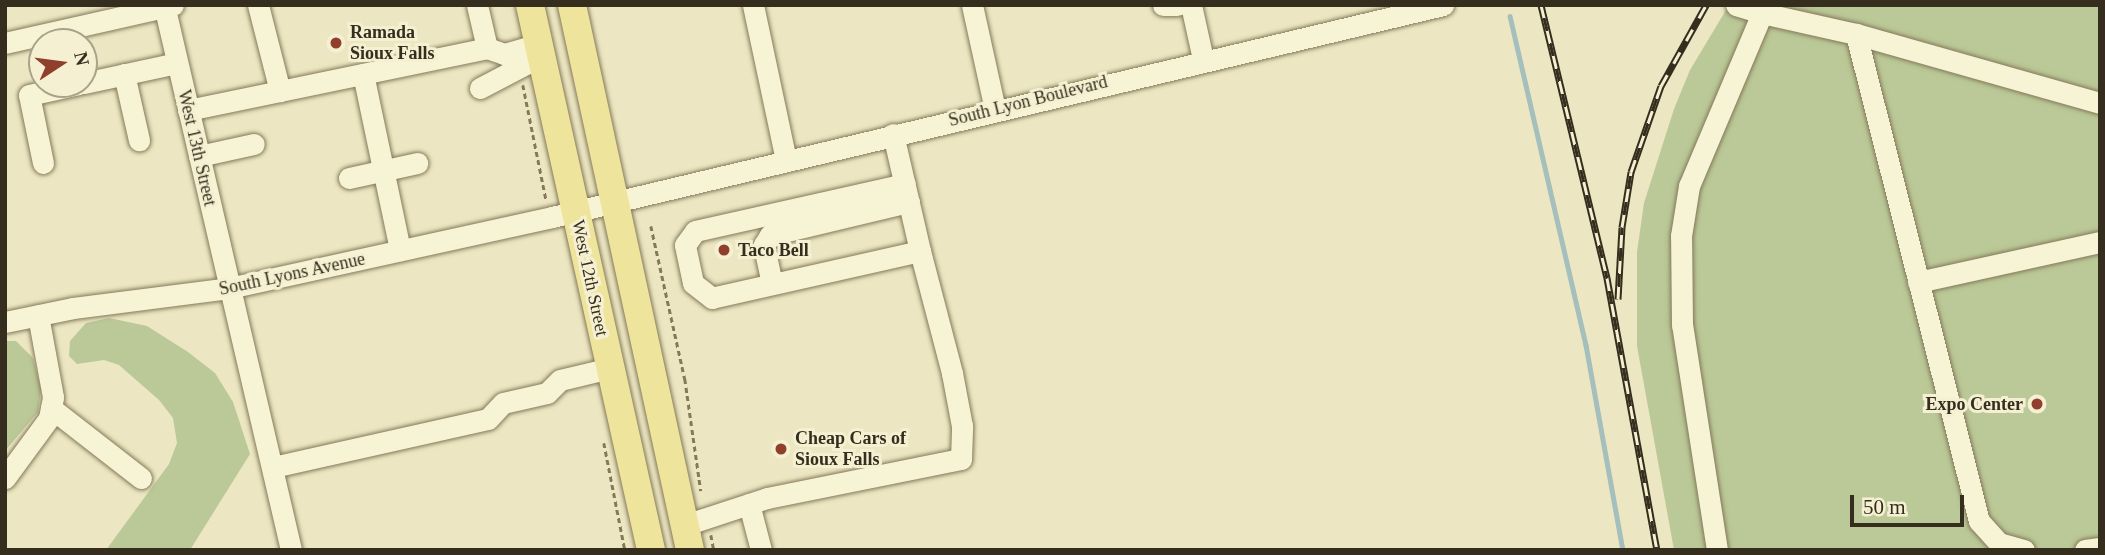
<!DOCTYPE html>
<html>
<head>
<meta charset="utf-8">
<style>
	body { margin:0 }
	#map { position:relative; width:2105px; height:555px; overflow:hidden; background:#ece7c2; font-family:"Times New Roman",serif }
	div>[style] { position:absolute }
	.green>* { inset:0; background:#bac997 }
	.stream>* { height:4.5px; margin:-2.25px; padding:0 2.25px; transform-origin:2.25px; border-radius:2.25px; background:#a4bfbc }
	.path>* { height:2.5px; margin-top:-1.25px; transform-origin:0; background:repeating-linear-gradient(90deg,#85795a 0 5px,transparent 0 8.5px) }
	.roads { filter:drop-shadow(0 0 2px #85795a) drop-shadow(0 0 2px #85795a) }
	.minor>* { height:21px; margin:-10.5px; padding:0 10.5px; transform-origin:10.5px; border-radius:10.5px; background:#f7f3d5 }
	.major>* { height:28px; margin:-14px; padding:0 14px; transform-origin:14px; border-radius:14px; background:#eee49b }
	.rail>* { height:7px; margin-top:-3.5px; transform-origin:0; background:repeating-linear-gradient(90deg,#f4f0d1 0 13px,#352e1e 0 26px); box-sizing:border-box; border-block:2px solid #352e1e }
	.dots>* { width:19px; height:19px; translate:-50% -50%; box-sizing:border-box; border:4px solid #f4f0d1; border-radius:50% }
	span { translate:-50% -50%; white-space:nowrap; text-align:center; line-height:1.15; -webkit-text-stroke:6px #f4f0d1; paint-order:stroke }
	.poi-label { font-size:18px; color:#352e1e; font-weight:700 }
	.left { translate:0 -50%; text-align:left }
	.right { translate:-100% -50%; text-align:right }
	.street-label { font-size:18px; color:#352e1e }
	.frame { position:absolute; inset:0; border:7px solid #352e1e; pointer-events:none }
	.north { position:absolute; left:28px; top:28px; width:70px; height:70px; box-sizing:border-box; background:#f4f0d1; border:2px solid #a8a289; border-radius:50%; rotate:77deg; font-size:19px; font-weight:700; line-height:28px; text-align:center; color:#352e1e }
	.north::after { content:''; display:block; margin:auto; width:24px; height:32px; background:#913f2d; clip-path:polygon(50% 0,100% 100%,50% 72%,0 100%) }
	.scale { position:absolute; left:1850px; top:495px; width:114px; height:32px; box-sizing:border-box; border:4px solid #352e1e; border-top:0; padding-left:9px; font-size:21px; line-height:24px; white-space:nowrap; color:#352e1e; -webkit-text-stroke:5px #f4f0d1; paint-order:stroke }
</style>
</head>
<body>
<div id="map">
	<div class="green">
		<div style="clip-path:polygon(1729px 5px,2100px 5px,2100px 550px,1674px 550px,1637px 346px,1637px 252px,1644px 203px,1674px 109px,1690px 70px)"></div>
		<div style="clip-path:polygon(109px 318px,147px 326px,188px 352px,215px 373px,233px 402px,250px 454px,190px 550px,106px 550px,169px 464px,177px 443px,173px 418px,159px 400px,119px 365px,104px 360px,77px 364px,69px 356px,70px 341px,86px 323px)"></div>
		<div style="clip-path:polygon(5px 341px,16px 341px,33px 358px,41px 389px,38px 412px,5px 451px)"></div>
	</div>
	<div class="stream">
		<div style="left:1510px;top:16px;width:338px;rotate:77deg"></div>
		<div style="left:1586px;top:345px;width:208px;rotate:79.8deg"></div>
	</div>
	<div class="path">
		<div style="left:523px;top:85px;width:116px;rotate:78.6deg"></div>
		<div style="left:651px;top:226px;width:157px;rotate:77.5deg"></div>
		<div style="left:685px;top:379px;width:113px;rotate:81.9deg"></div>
		<div style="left:604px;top:443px;width:109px;rotate:78.9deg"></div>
		<div style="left:711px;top:535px;width:15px;rotate:79deg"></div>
	</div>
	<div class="roads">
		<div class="minor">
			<div style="left:164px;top:5px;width:560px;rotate:76.88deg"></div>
			<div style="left:258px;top:5px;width:89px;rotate:75.7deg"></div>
			<div style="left:280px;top:91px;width:211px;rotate:-11.7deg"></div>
			<div style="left:487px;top:48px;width:18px;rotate:19deg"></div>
			<div style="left:504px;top:54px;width:35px;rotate:-16deg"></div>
			<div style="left:477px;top:5px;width:44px;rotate:76.9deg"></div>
			<div style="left:753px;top:5px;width:158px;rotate:78deg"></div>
			<div style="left:972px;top:5px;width:107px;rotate:77.6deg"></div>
			<div style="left:1163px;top:5px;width:14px"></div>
			<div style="left:1191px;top:5px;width:55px;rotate:77.5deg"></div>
			<div style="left:1762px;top:13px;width:96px;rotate:12.6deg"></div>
			<div style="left:1856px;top:34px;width:254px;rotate:15.8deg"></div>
			<div style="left:1856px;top:34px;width:502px;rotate:75.83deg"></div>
			<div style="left:1979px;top:521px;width:30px;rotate:48deg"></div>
			<div style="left:1999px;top:543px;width:26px;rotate:16deg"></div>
			<div style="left:5px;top:43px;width:172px;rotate:-12.7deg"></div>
			<div style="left:124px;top:74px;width:68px;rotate:77.2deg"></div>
			<div style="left:363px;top:74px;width:180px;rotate:78.1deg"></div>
			<div style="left:84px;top:83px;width:95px;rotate:-12.1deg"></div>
			<div style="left:480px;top:88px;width:69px;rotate:-27.7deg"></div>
			<div style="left:188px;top:110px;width:94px;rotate:-11.7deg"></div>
			<div style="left:893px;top:134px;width:120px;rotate:77deg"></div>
			<div style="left:920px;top:251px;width:213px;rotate:167.3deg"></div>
			<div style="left:712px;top:298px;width:24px;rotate:-142deg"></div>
			<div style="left:693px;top:283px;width:39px;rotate:-102deg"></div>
			<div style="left:685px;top:245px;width:17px;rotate:-54deg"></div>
			<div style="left:695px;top:231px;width:215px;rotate:-12.6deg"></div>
			<div style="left:199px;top:156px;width:56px;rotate:-12.3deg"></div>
			<div style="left:43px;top:163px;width:69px;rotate:-101.6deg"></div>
			<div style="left:29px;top:95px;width:51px;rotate:-12.4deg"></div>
			<div style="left:349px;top:178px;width:70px;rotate:-12.4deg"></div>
			<div style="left:1918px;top:282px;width:186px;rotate:-12.4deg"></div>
			<div style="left:772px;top:284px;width:40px;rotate:-102deg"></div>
			<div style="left:764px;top:245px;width:12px;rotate:-59deg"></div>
			<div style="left:770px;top:235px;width:143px;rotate:-13.4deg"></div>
			<div style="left:5px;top:322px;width:69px;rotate:-11.6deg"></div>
			<div style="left:73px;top:308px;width:157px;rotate:-7.3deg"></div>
			<div style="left:229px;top:288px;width:331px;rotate:-12.4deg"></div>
			<div style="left:552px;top:217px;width:916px;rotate:-13.38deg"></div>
			<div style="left:51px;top:408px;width:114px;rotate:37.9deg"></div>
			<div style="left:273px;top:467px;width:220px;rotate:-12.6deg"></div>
			<div style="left:488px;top:419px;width:22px;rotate:-47deg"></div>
			<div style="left:503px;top:403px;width:45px;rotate:-12.8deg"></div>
			<div style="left:547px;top:393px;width:18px;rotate:-45deg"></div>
			<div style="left:560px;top:380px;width:51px;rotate:-13.5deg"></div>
			<div style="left:5px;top:478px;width:74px;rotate:-53.7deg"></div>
			<div style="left:49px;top:418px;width:21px;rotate:-79deg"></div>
			<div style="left:53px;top:397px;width:83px;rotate:-100.4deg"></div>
			<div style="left:749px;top:504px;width:48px;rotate:75.4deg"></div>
			<div style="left:685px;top:525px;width:86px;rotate:-18.2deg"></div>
			<div style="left:767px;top:498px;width:198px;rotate:-11.4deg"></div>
			<div style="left:961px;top:459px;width:33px;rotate:-88deg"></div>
			<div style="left:962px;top:426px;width:54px;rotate:-100.7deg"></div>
			<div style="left:952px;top:373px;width:126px;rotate:-104.7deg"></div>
			<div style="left:1717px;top:550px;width:228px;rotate:-98.8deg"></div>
			<div style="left:1682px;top:325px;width:89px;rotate:-90.6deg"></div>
			<div style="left:1681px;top:236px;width:51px;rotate:-80.9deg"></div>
			<div style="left:1689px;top:186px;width:188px;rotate:-67.1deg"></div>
			<div style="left:1762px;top:13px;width:27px;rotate:-163deg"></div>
			<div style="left:2085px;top:550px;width:15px;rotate:-8deg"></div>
		</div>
		<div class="major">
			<div style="left:530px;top:5px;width:558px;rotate:77.48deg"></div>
			<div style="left:572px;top:5px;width:558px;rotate:77.78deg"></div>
		</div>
	</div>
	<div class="rail">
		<div style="left:1541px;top:5px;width:281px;rotate:76.4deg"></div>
		<div style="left:1607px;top:278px;width:277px;rotate:79.6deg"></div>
		<div style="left:1618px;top:299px;width:72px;rotate:-86.8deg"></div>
		<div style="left:1622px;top:227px;width:56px;rotate:-80.7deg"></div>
		<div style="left:1631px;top:172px;width:91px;rotate:-70.8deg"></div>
		<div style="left:1661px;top:86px;width:93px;rotate:-60.9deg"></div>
	</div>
	<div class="dots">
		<div style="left:336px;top:43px;background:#913f2d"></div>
		<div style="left:724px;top:250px;background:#913f2d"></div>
		<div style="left:2037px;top:404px;background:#913f2d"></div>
		<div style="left:781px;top:449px;background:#913f2d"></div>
	</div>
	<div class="poi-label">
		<span class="left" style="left:350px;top:43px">Ramada<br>Sioux Falls</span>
		<span class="left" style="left:738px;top:250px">Taco Bell</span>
		<span class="right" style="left:2023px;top:404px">Expo Center</span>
		<span class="left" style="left:795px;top:449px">Cheap Cars of<br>Sioux Falls</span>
	</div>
	<div class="street-label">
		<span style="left:1028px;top:101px;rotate:-14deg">South Lyon Boulevard</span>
		<span style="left:197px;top:148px;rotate:77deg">West 13th Street</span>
		<span style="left:292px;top:274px;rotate:-12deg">South Lyons Avenue</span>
		<span style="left:590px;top:278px;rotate:78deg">West 12th Street</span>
	</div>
	<div class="frame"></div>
	<div class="north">N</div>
	<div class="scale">50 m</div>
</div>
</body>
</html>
